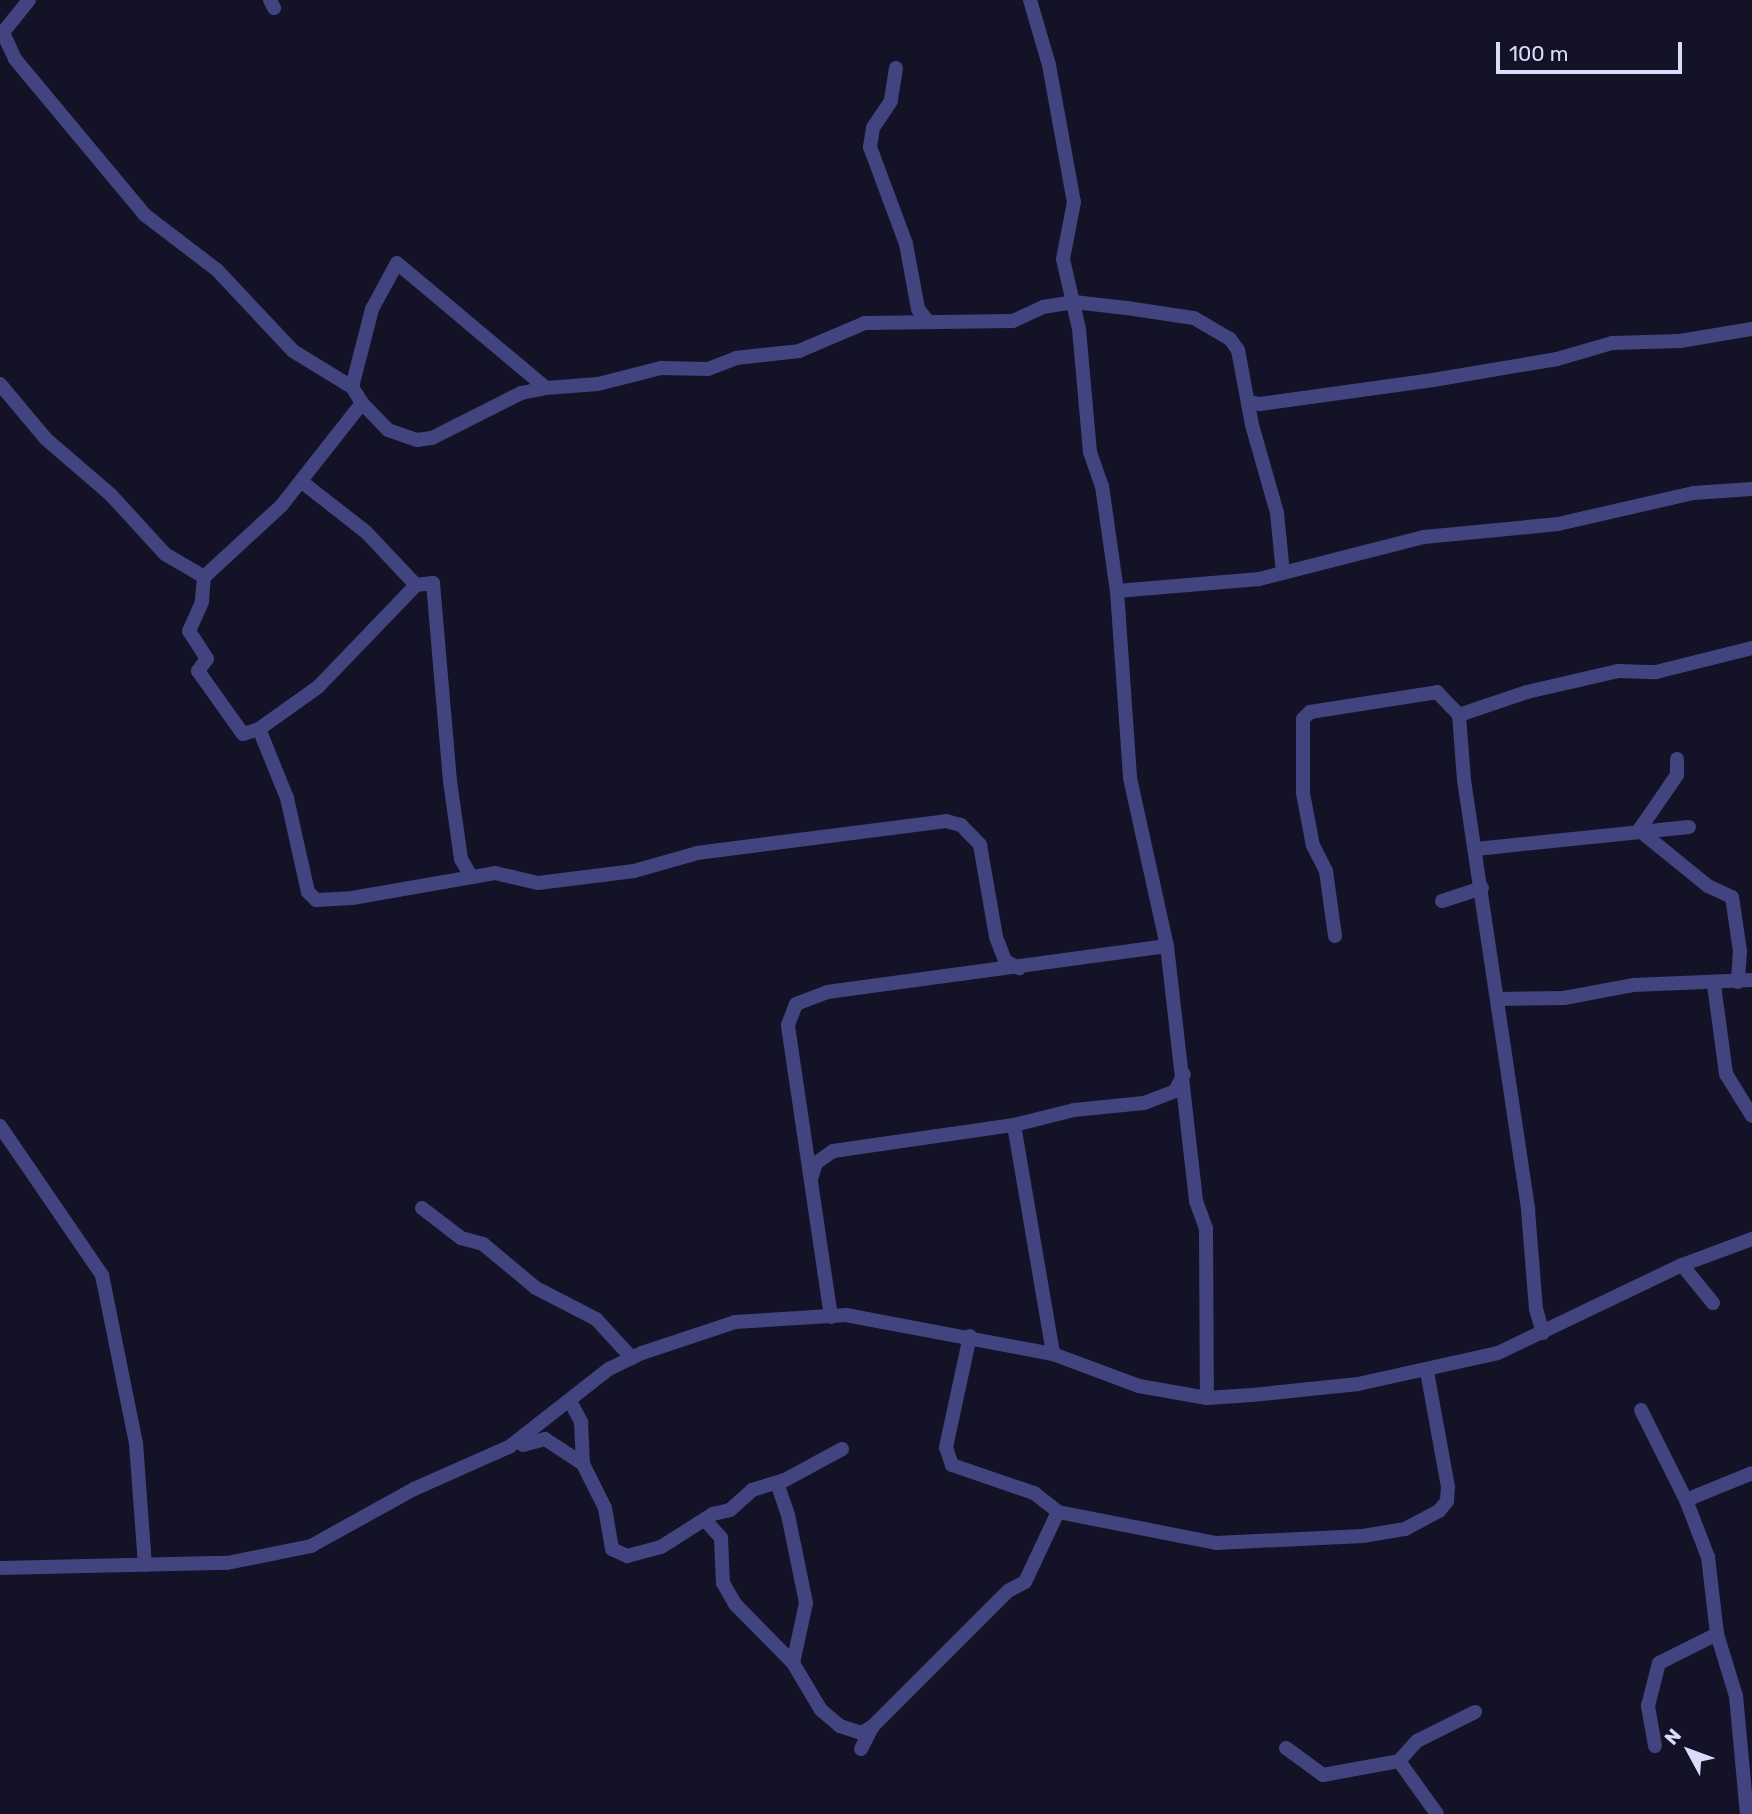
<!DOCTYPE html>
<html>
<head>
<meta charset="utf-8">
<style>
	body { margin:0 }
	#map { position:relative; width:1752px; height:1814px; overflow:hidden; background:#141226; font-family:Rubik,sans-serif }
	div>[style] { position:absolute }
	.minor>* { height:14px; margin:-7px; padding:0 7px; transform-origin:7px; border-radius:7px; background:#424480 }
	span { translate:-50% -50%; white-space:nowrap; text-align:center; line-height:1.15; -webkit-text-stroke:7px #141226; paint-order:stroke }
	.north { position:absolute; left:1654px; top:1716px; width:70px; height:70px; -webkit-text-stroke:5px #141226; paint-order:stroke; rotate:311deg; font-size:19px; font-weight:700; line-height:28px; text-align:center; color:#dddbfb }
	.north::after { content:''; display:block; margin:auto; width:24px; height:32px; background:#dddbfb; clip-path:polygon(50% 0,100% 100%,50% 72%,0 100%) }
	.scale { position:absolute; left:1496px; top:42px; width:186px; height:32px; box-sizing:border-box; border:4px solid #dddbfb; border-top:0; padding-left:9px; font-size:21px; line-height:24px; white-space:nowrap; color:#dddbfb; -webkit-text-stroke:5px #141226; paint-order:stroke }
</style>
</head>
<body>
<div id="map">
	<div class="minor">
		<div style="left:270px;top:0;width:9px;rotate:63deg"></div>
		<div style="left:1030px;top:0;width:68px;rotate:73.7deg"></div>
		<div style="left:1049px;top:65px;width:139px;rotate:79.7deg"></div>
		<div style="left:1074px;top:202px;width:58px;rotate:100.9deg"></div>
		<div style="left:1063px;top:259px;width:72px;rotate:77.1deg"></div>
		<div style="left:1079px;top:329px;width:123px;rotate:84.9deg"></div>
		<div style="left:1090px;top:452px;width:36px;rotate:71deg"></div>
		<div style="left:1102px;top:486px;width:106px;rotate:81.9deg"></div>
		<div style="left:1117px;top:591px;width:187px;rotate:86deg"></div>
		<div style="left:1130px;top:778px;width:172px;rotate:77.6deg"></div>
		<div style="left:1167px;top:946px;width:257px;rotate:83.5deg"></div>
		<div style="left:1196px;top:1201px;width:29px;rotate:70deg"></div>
		<div style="left:1206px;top:1228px;width:170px;rotate:89.7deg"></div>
		<div style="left:3px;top:33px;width:29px;rotate:65deg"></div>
		<div style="left:15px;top:59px;width:203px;rotate:50.2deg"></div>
		<div style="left:145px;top:215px;width:91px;rotate:37.4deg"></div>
		<div style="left:217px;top:270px;width:111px;rotate:46.8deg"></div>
		<div style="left:293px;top:351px;width:69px;rotate:31.4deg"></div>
		<div style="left:0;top:36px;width:46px;rotate:-51.1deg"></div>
		<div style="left:896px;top:68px;width:33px;rotate:99deg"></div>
		<div style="left:891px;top:101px;width:32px;rotate:124deg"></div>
		<div style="left:873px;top:128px;width:19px;rotate:99deg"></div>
		<div style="left:870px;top:147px;width:103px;rotate:69.6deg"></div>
		<div style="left:906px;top:244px;width:66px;rotate:79.5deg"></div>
		<div style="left:918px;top:309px;width:14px;rotate:51deg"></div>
		<div style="left:0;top:384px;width:72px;rotate:50.1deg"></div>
		<div style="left:46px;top:439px;width:86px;rotate:40.7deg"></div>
		<div style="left:111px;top:495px;width:80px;rotate:47.5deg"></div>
		<div style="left:165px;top:554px;width:45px;rotate:30.5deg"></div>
		<div style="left:204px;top:577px;width:105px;rotate:-42.7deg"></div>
		<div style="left:281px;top:506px;width:131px;rotate:-51.8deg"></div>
		<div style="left:362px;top:403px;width:19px;rotate:-122deg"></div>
		<div style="left:352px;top:387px;width:81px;rotate:-75.6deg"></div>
		<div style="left:372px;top:309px;width:52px;rotate:-61.5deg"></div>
		<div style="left:397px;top:263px;width:194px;rotate:40deg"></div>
		<div style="left:546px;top:388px;width:52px;rotate:-4.4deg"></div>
		<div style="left:598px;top:384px;width:65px;rotate:-14.3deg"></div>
		<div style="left:661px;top:368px;width:47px;rotate:1.2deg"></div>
		<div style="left:708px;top:369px;width:30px;rotate:-21deg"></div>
		<div style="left:736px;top:358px;width:63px;rotate:-6.3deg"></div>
		<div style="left:799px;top:351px;width:72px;rotate:-23deg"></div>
		<div style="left:865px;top:323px;width:148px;rotate:-0.8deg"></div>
		<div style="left:1013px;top:321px;width:33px;rotate:-25deg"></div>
		<div style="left:1043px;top:307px;width:31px;rotate:-9deg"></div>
		<div style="left:1074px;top:302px;width:53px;rotate:6.5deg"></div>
		<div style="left:1127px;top:308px;width:68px;rotate:8.5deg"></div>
		<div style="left:1194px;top:318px;width:42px;rotate:30.3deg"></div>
		<div style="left:1230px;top:339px;width:14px;rotate:54deg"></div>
		<div style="left:1238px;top:350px;width:76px;rotate:79.4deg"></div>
		<div style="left:1252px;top:425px;width:91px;rotate:74.1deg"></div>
		<div style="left:1277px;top:513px;width:60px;rotate:84.3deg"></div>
		<div style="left:1248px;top:402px;width:12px;rotate:9deg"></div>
		<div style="left:1260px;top:404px;width:175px;rotate:-7.9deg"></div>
		<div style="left:1433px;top:380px;width:126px;rotate:-9.6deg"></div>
		<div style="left:1557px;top:359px;width:57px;rotate:-16.2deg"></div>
		<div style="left:1612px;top:343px;width:68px;rotate:-1.7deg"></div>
		<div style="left:1680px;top:341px;width:73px;rotate:-9.5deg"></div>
		<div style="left:362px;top:403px;width:37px;rotate:46deg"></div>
		<div style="left:388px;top:430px;width:31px;rotate:19deg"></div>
		<div style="left:417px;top:440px;width:15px;rotate:-8deg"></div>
		<div style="left:432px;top:438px;width:100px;rotate:-26.8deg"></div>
		<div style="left:521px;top:393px;width:25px;rotate:-11deg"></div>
		<div style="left:302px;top:482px;width:81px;rotate:38deg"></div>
		<div style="left:366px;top:532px;width:73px;rotate:46.7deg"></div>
		<div style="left:416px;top:585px;width:17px;rotate:-7deg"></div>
		<div style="left:433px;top:583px;width:199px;rotate:85.1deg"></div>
		<div style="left:450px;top:781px;width:79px;rotate:82deg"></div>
		<div style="left:461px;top:859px;width:20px;rotate:60deg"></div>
		<div style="left:204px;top:577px;width:25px;rotate:95deg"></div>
		<div style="left:202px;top:602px;width:32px;rotate:114deg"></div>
		<div style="left:189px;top:631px;width:33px;rotate:57deg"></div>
		<div style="left:207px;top:659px;width:15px;rotate:127deg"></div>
		<div style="left:198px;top:671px;width:77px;rotate:54.5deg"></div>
		<div style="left:243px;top:734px;width:17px;rotate:-17deg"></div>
		<div style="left:259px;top:729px;width:72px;rotate:-35.4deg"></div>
		<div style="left:318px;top:687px;width:141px;rotate:-46.1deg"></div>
		<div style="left:1117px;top:591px;width:143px;rotate:-4.8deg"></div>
		<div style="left:1259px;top:579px;width:170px;rotate:-14.3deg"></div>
		<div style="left:1424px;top:537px;width:135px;rotate:-5.5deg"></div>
		<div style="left:1558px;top:524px;width:139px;rotate:-12.9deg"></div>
		<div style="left:1693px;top:493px;width:59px;rotate:-3.9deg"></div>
		<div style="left:1459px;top:715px;width:72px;rotate:-18.7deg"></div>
		<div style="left:1527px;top:692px;width:93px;rotate:-13deg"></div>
		<div style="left:1618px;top:671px;width:38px;rotate:2deg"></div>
		<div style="left:1656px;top:672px;width:99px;rotate:-14deg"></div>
		<div style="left:259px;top:729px;width:74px;rotate:67.9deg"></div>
		<div style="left:287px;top:798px;width:96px;rotate:77.4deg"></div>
		<div style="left:308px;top:892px;width:11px;rotate:45deg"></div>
		<div style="left:316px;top:900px;width:36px;rotate:-3deg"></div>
		<div style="left:352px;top:898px;width:145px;rotate:-9.9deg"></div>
		<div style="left:495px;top:873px;width:44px;rotate:13.1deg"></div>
		<div style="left:538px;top:883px;width:97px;rotate:-7.1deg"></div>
		<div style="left:634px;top:871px;width:66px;rotate:-15.9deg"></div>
		<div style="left:697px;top:853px;width:251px;rotate:-7.3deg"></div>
		<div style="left:946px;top:821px;width:16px;rotate:15deg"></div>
		<div style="left:961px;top:825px;width:28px;rotate:46deg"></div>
		<div style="left:980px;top:845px;width:93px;rotate:80.1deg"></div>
		<div style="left:996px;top:937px;width:26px;rotate:69deg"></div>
		<div style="left:1005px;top:961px;width:16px;rotate:27deg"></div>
		<div style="left:1677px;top:759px;width:16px;rotate:90deg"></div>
		<div style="left:1677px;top:775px;width:67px;rotate:124.6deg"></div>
		<div style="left:1639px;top:830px;width:89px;rotate:39.1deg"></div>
		<div style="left:1708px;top:886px;width:26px;rotate:25deg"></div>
		<div style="left:1732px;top:897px;width:55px;rotate:81.6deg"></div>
		<div style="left:1740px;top:951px;width:31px;rotate:94deg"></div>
		<div style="left:1476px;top:849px;width:214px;rotate:-5.9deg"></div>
		<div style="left:1442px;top:901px;width:42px;rotate:-18deg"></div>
		<div style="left:1335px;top:936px;width:66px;rotate:-97.9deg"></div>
		<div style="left:1326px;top:871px;width:28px;rotate:-117deg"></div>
		<div style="left:1313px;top:846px;width:54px;rotate:-100.7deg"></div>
		<div style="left:1303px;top:793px;width:74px;rotate:-90deg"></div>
		<div style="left:1303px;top:719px;width:10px;rotate:-45deg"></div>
		<div style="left:1310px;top:712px;width:129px;rotate:-8.9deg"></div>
		<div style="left:1437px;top:692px;width:32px;rotate:46deg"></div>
		<div style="left:1459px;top:715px;width:65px;rotate:85.6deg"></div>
		<div style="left:1464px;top:780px;width:435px;rotate:81.5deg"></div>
		<div style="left:1528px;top:1210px;width:99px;rotate:85.4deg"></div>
		<div style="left:1536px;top:1309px;width:25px;rotate:74deg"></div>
		<div style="left:1714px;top:985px;width:90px;rotate:82.3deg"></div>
		<div style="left:1726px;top:1074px;width:49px;rotate:58.2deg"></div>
		<div style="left:1499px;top:999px;width:65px;rotate:-0.9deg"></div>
		<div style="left:1564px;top:998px;width:70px;rotate:-10.7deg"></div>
		<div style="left:1633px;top:985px;width:119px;rotate:-2.4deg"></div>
		<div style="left:1014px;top:1125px;width:232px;rotate:80.3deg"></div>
		<div style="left:0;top:1126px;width:181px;rotate:55.6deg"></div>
		<div style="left:102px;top:1275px;width:171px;rotate:78.6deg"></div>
		<div style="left:136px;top:1443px;width:122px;rotate:85.8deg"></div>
		<div style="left:811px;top:1179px;width:17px;rotate:-73deg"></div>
		<div style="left:816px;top:1163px;width:21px;rotate:-35deg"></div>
		<div style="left:833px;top:1151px;width:183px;rotate:-8.2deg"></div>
		<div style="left:1014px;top:1125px;width:62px;rotate:-14deg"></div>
		<div style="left:1074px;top:1110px;width:70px;rotate:-5.7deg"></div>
		<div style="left:1144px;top:1103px;width:33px;rotate:-21deg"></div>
		<div style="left:1175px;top:1091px;width:19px;rotate:-62deg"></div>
		<div style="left:422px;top:1208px;width:49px;rotate:37.6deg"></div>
		<div style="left:461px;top:1238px;width:23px;rotate:15deg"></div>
		<div style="left:483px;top:1244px;width:69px;rotate:39.7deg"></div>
		<div style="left:536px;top:1288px;width:68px;rotate:27.3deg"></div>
		<div style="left:596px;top:1319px;width:53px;rotate:47.3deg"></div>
		<div style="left:1682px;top:1265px;width:49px;rotate:50.8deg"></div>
		<div style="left:831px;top:1317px;width:295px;rotate:-98.4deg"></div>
		<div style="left:788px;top:1025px;width:22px;rotate:-69deg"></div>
		<div style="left:796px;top:1004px;width:33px;rotate:-21deg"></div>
		<div style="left:827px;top:992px;width:343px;rotate:-7.7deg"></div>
		<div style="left:970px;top:1336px;width:114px;rotate:102.2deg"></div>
		<div style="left:946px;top:1447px;width:19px;rotate:72deg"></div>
		<div style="left:952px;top:1465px;width:87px;rotate:18.9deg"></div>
		<div style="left:1034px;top:1493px;width:31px;rotate:38deg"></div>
		<div style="left:1058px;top:1512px;width:161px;rotate:11.1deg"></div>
		<div style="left:1216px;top:1543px;width:147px;rotate:-2.7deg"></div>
		<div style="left:1363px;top:1536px;width:43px;rotate:-9.5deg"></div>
		<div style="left:1405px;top:1529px;width:38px;rotate:-28deg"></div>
		<div style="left:1439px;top:1511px;width:13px;rotate:-51deg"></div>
		<div style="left:1447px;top:1501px;width:14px;rotate:-86deg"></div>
		<div style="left:1448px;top:1487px;width:118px;rotate:-100.3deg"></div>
		<div style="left:570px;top:1401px;width:24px;rotate:62deg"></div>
		<div style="left:581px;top:1422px;width:42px;rotate:87.3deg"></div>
		<div style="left:1641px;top:1410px;width:101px;rotate:63.4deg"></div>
		<div style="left:1686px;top:1500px;width:61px;rotate:68.9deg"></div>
		<div style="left:1708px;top:1557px;width:78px;rotate:83.3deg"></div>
		<div style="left:1717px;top:1634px;width:65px;rotate:73deg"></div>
		<div style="left:1736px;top:1696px;width:119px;rotate:84.7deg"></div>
		<div style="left:523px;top:1445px;width:23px;rotate:-15deg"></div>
		<div style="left:545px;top:1439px;width:45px;rotate:33.3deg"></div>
		<div style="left:583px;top:1464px;width:49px;rotate:63.4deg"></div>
		<div style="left:605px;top:1508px;width:42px;rotate:80.3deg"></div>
		<div style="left:612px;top:1549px;width:17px;rotate:25deg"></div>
		<div style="left:627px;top:1556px;width:35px;rotate:-15deg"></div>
		<div style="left:661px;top:1547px;width:62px;rotate:-32.4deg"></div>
		<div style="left:713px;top:1514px;width:17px;rotate:-13deg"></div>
		<div style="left:730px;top:1510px;width:30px;rotate:-42deg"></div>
		<div style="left:752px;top:1490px;width:34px;rotate:-17deg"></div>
		<div style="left:785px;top:1480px;width:65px;rotate:-28.5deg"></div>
		<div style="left:777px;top:1483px;width:34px;rotate:71deg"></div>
		<div style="left:788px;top:1515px;width:90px;rotate:78.4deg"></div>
		<div style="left:806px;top:1603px;width:61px;rotate:102.2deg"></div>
		<div style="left:1686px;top:1500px;width:71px;rotate:-22.2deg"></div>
		<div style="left:705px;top:1520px;width:24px;rotate:48deg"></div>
		<div style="left:721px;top:1538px;width:45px;rotate:87.5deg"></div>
		<div style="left:723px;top:1583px;width:24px;rotate:60deg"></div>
		<div style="left:735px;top:1604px;width:83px;rotate:45.5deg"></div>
		<div style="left:793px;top:1663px;width:55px;rotate:59.2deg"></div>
		<div style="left:821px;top:1710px;width:25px;rotate:40deg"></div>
		<div style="left:840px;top:1726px;width:22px;rotate:18deg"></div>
		<div style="left:861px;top:1733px;width:13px;rotate:-29deg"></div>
		<div style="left:872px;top:1727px;width:192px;rotate:-45deg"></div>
		<div style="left:1008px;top:1591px;width:19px;rotate:-28deg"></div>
		<div style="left:1025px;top:1582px;width:77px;rotate:-64.8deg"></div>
		<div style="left:0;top:1568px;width:227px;rotate:-1.3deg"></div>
		<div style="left:227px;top:1563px;width:86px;rotate:-11.4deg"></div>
		<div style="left:311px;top:1546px;width:118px;rotate:-29deg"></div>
		<div style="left:414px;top:1489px;width:104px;rotate:-23.9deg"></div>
		<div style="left:509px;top:1447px;width:127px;rotate:-38deg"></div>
		<div style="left:609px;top:1369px;width:37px;rotate:-26deg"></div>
		<div style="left:642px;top:1353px;width:98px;rotate:-18.4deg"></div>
		<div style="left:735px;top:1322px;width:111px;rotate:-3.6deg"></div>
		<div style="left:846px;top:1315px;width:211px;rotate:10.7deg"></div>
		<div style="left:1053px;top:1354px;width:92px;rotate:20.4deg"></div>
		<div style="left:1139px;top:1386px;width:69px;rotate:10deg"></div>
		<div style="left:1207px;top:1398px;width:45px;rotate:-3.8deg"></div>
		<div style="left:1252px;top:1395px;width:107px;rotate:-5.9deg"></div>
		<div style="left:1358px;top:1384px;width:143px;rotate:-12.5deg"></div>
		<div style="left:1498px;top:1353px;width:204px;rotate:-25.6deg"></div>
		<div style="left:1682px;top:1265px;width:75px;rotate:-20.4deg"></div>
		<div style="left:1655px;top:1746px;width:41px;rotate:-99.9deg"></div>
		<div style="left:1648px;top:1706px;width:44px;rotate:-75.7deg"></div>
		<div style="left:1659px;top:1663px;width:65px;rotate:-26.6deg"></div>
		<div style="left:1286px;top:1748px;width:46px;rotate:36.1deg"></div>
		<div style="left:1323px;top:1775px;width:77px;rotate:-10.4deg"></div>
		<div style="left:861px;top:1749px;width:25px;rotate:-63deg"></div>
		<div style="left:1399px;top:1761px;width:27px;rotate:-48deg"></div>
		<div style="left:1417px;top:1741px;width:65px;rotate:-26.6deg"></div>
		<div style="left:1399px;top:1761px;width:65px;rotate:54.4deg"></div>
	</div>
	<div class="north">N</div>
	<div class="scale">100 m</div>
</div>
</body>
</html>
